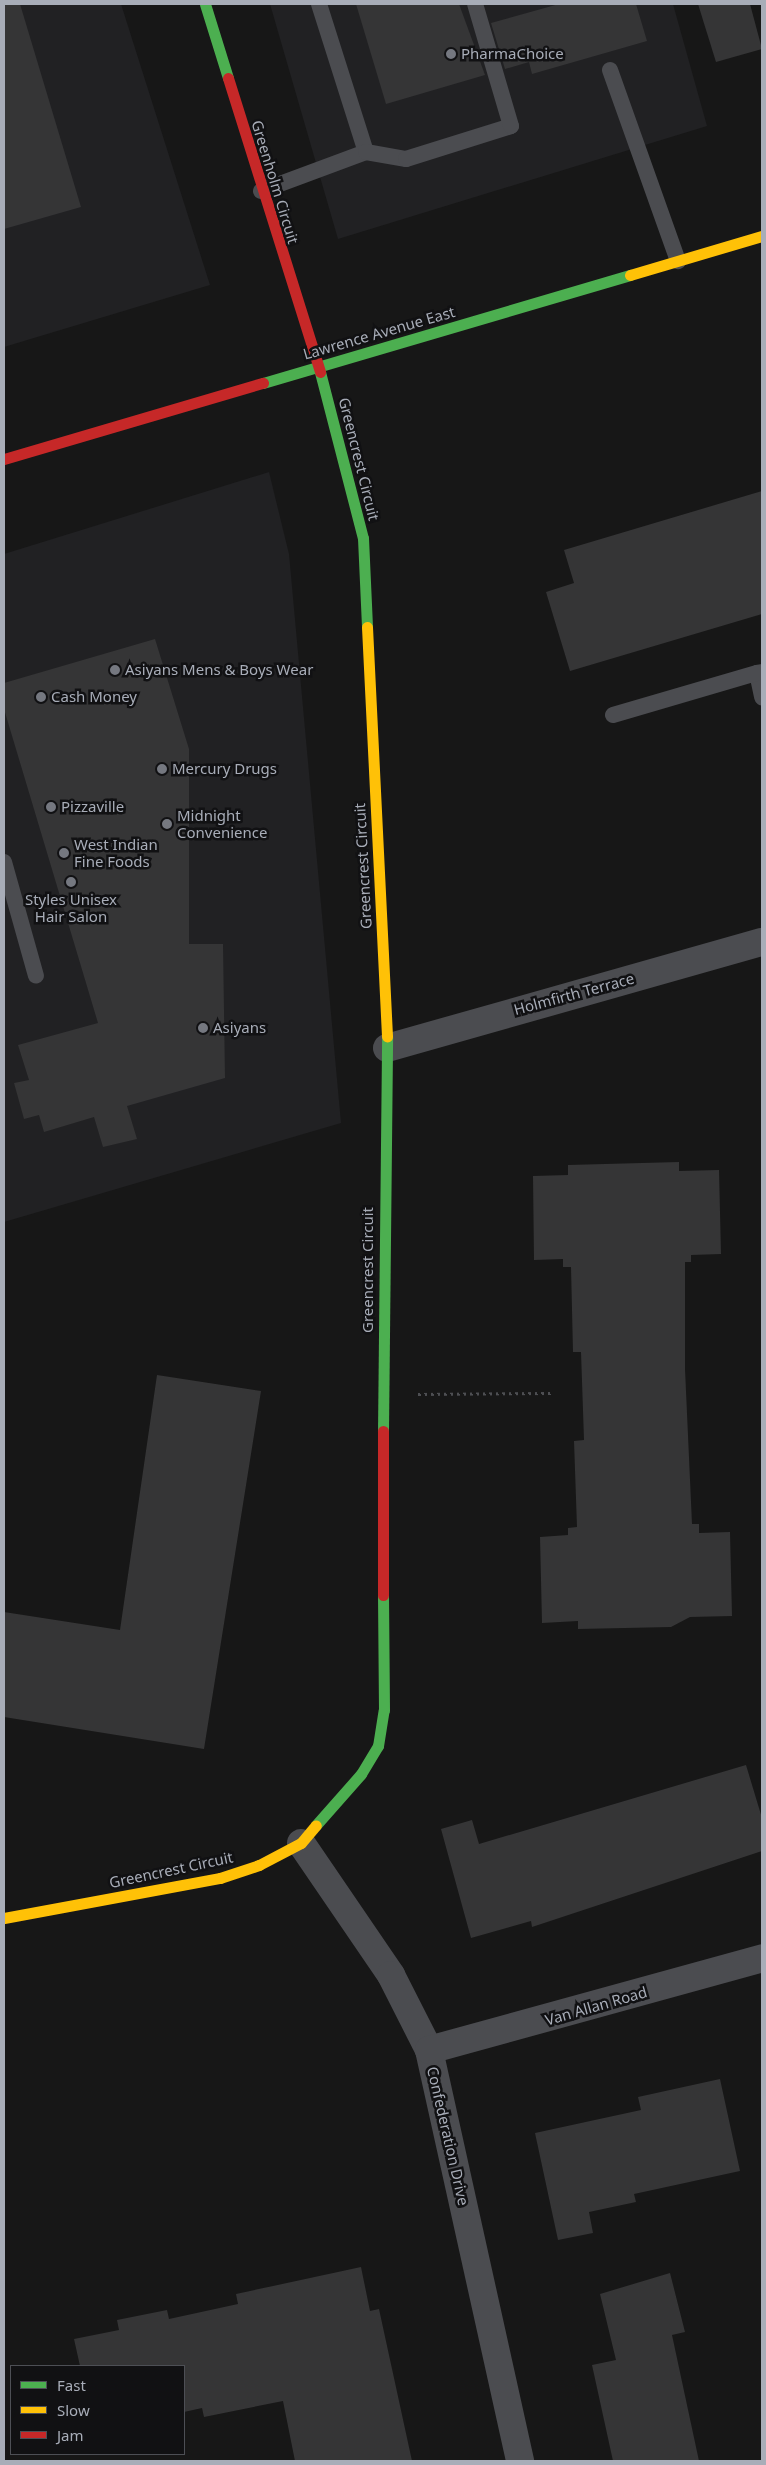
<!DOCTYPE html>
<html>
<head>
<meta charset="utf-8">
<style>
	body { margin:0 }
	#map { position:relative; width:766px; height:2465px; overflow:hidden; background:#171717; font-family:"Noto Sans",sans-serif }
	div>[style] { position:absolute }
	.built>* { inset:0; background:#212123 }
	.building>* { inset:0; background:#353536 }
	.path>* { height:3px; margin-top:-1.5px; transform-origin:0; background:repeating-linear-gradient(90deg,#4d4e52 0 2.5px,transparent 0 6.5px) }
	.lane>* { height:16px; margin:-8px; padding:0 8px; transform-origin:8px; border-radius:8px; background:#4b4c50 }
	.street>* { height:28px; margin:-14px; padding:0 14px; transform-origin:14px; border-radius:14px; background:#4b4c50 }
	.fast>* { height:11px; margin:-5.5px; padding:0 5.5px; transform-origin:5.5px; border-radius:5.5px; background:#4caf50 }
	.slow>* { height:11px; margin:-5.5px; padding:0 5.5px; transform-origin:5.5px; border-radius:5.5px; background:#ffc107 }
	.jam>* { height:11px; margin:-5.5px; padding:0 5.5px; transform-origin:5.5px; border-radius:5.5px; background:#c62828 }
	.dots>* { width:14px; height:14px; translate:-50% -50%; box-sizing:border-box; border:2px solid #111113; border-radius:50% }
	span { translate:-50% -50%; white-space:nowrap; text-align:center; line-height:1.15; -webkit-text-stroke:5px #111113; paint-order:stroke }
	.poi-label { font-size:15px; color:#a8adb8 }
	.left { translate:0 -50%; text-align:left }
	.street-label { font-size:15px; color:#a8adb8 }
	.frame { position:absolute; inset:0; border:5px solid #a8adb8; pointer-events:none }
	.legend { position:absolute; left:10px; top:2365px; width:175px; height:90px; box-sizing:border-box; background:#111113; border:1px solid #4d4f55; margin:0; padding:6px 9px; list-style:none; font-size:15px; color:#a8adb8 }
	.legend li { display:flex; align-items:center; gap:10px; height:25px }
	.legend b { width:25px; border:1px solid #4d4f55 }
</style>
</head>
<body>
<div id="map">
	<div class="built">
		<div style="clip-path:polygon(4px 4px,121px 4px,210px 285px,4px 347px)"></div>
		<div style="clip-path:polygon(270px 4px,673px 4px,707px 126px,338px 239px)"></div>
		<div style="clip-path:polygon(269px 472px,289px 554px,341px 1123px,4px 1222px,4px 554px)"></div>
	</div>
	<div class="building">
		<div style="clip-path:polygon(4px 4px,20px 4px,81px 207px,4px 229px)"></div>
		<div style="clip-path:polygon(356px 4px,459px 4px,485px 75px,386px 104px)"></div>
		<div style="clip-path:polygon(559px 4px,636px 4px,647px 41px,532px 74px,529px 62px,505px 69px,491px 23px)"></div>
		<div style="clip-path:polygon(698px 4px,750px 4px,762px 49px,716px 62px)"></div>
		<div style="clip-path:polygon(762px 491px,762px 614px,570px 671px,546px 592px,574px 583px,564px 550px)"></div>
		<div style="clip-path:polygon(155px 639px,189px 749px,189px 944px,223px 944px,225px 1078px,127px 1106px,137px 1139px,103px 1147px,94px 1117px,44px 1132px,39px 1115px,24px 1119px,14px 1083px,29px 1080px,18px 1045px,98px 1023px,4px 709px,4px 683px)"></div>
		<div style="clip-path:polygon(679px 1162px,679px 1171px,719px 1170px,721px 1254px,691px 1255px,691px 1262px,685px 1262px,685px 1369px,692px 1524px,699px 1524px,699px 1533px,730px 1532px,732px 1616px,690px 1617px,671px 1627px,578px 1629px,578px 1621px,542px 1623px,540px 1537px,568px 1535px,568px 1528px,577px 1527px,574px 1441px,584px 1440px,581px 1352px,573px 1352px,571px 1267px,563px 1267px,563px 1259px,534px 1260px,533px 1176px,568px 1175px,568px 1165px)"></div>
		<div style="clip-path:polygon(157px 1375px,261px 1391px,204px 1749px,4px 1717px,4px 1612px,120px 1630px)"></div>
		<div style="clip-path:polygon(746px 1765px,762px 1818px,762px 1851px,532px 1927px,531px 1921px,471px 1938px,441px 1829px,472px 1820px,479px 1844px)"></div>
		<div style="clip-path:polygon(720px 2079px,740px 2171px,634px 2194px,636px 2202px,589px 2212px,593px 2233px,558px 2240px,535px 2133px,641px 2110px,638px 2097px)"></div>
		<div style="clip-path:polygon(361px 2267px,370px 2311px,379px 2309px,412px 2461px,295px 2461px,283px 2401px,204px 2417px,202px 2408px,184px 2412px,184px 2366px,80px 2366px,74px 2339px,119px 2330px,117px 2320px,167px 2310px,169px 2319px,238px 2304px,236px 2294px)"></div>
		<div style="clip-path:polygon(670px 2273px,685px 2332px,672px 2335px,699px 2461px,613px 2461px,592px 2365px,616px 2360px,600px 2294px)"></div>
	</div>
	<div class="path">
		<div style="left:418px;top:1394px;width:134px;rotate:-0.4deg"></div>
	</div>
	<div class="lane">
		<div style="left:319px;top:4px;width:155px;rotate:72.4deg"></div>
		<div style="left:610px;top:70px;width:203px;rotate:70.4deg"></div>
		<div style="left:261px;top:191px;width:112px;rotate:-20.4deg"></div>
		<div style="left:366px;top:152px;width:41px;rotate:9.9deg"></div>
		<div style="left:406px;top:159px;width:110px;rotate:-17.4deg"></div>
		<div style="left:511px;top:126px;width:127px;rotate:-106.4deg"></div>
		<div style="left:762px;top:672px;width:5px;rotate:169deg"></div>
		<div style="left:757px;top:673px;width:25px;rotate:78deg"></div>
		<div style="left:613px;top:715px;width:150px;rotate:-16.3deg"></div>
		<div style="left:4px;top:862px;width:118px;rotate:74.3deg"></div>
	</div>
	<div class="street">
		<div style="left:387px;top:1048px;width:390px;rotate:-15.8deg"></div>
		<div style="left:301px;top:1843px;width:160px;rotate:55.7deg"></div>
		<div style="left:391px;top:1975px;width:84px;rotate:63.1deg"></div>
		<div style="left:429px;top:2050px;width:421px;rotate:77.5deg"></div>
		<div style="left:429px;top:2050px;width:345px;rotate:-15.4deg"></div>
	</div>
	<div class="fast">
		<div style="left:205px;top:4px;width:77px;rotate:72.7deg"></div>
		<div style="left:320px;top:372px;width:171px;rotate:75.5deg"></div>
		<div style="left:363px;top:538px;width:89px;rotate:87.4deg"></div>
		<div style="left:263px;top:383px;width:383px;rotate:-16.4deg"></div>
		<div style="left:383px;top:1431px;width:394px;rotate:-89.4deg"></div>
		<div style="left:316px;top:1825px;width:68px;rotate:-48.6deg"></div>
		<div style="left:361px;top:1774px;width:33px;rotate:-59deg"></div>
		<div style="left:378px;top:1746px;width:36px;rotate:-81deg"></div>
		<div style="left:384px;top:1710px;width:115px;rotate:-90.5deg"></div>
	</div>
	<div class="slow">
		<div style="left:630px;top:275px;width:138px;rotate:-16.5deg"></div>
		<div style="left:367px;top:627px;width:410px;rotate:87.2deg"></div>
		<div style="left:4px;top:1918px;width:220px;rotate:-10.5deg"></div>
		<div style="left:220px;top:1878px;width:41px;rotate:-18.4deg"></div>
		<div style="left:259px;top:1865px;width:47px;rotate:-27.6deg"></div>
		<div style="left:301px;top:1843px;width:23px;rotate:-50deg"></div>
	</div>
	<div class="jam">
		<div style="left:228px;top:78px;width:308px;rotate:72.6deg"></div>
		<div style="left:4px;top:459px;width:270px;rotate:-16.4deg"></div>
		<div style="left:383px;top:1431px;width:164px;rotate:90deg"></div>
	</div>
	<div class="dots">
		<div style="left:451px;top:54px;background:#757880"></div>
		<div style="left:115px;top:670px;background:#757880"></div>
		<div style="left:41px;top:697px;background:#757880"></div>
		<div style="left:162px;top:769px;background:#757880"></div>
		<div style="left:51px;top:807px;background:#757880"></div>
		<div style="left:167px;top:824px;background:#757880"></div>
		<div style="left:64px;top:853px;background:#757880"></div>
		<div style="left:71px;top:882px;background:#757880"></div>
		<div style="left:203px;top:1028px;background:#757880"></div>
	</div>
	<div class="poi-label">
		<span class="left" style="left:461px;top:54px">PharmaChoice</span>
		<span class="left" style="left:125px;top:670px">Asiyans Mens &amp; Boys Wear</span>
		<span class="left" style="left:51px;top:697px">Cash Money</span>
		<span class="left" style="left:172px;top:769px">Mercury Drugs</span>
		<span class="left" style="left:61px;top:807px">Pizzaville</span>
		<span class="left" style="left:177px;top:824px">Midnight<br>Convenience</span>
		<span class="left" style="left:74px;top:853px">West Indian<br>Fine Foods</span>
		<span style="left:71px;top:908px">Styles Unisex<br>Hair Salon</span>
		<span class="left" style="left:213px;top:1028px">Asiyans</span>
	</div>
	<div class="street-label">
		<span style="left:275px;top:182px;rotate:73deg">Greenholm Circuit</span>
		<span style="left:379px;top:333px;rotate:-16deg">Lawrence Avenue East</span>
		<span style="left:359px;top:459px;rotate:76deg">Greencrest Circuit</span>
		<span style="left:363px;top:866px;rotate:-93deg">Greencrest Circuit</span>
		<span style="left:574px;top:994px;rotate:-15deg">Holmfirth Terrace</span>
		<span style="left:368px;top:1270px;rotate:-90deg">Greencrest Circuit</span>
		<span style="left:171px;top:1870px;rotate:-12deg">Greencrest Circuit</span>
		<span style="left:596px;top:2006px;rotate:-16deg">Van Allan Road</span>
		<span style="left:448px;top:2136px;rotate:77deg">Confederation Drive</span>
	</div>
	<div class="frame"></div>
	<ul class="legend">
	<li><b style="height:6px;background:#4caf50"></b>Fast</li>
	<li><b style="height:6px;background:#ffc107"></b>Slow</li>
	<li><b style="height:6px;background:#c62828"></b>Jam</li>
	</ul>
</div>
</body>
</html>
